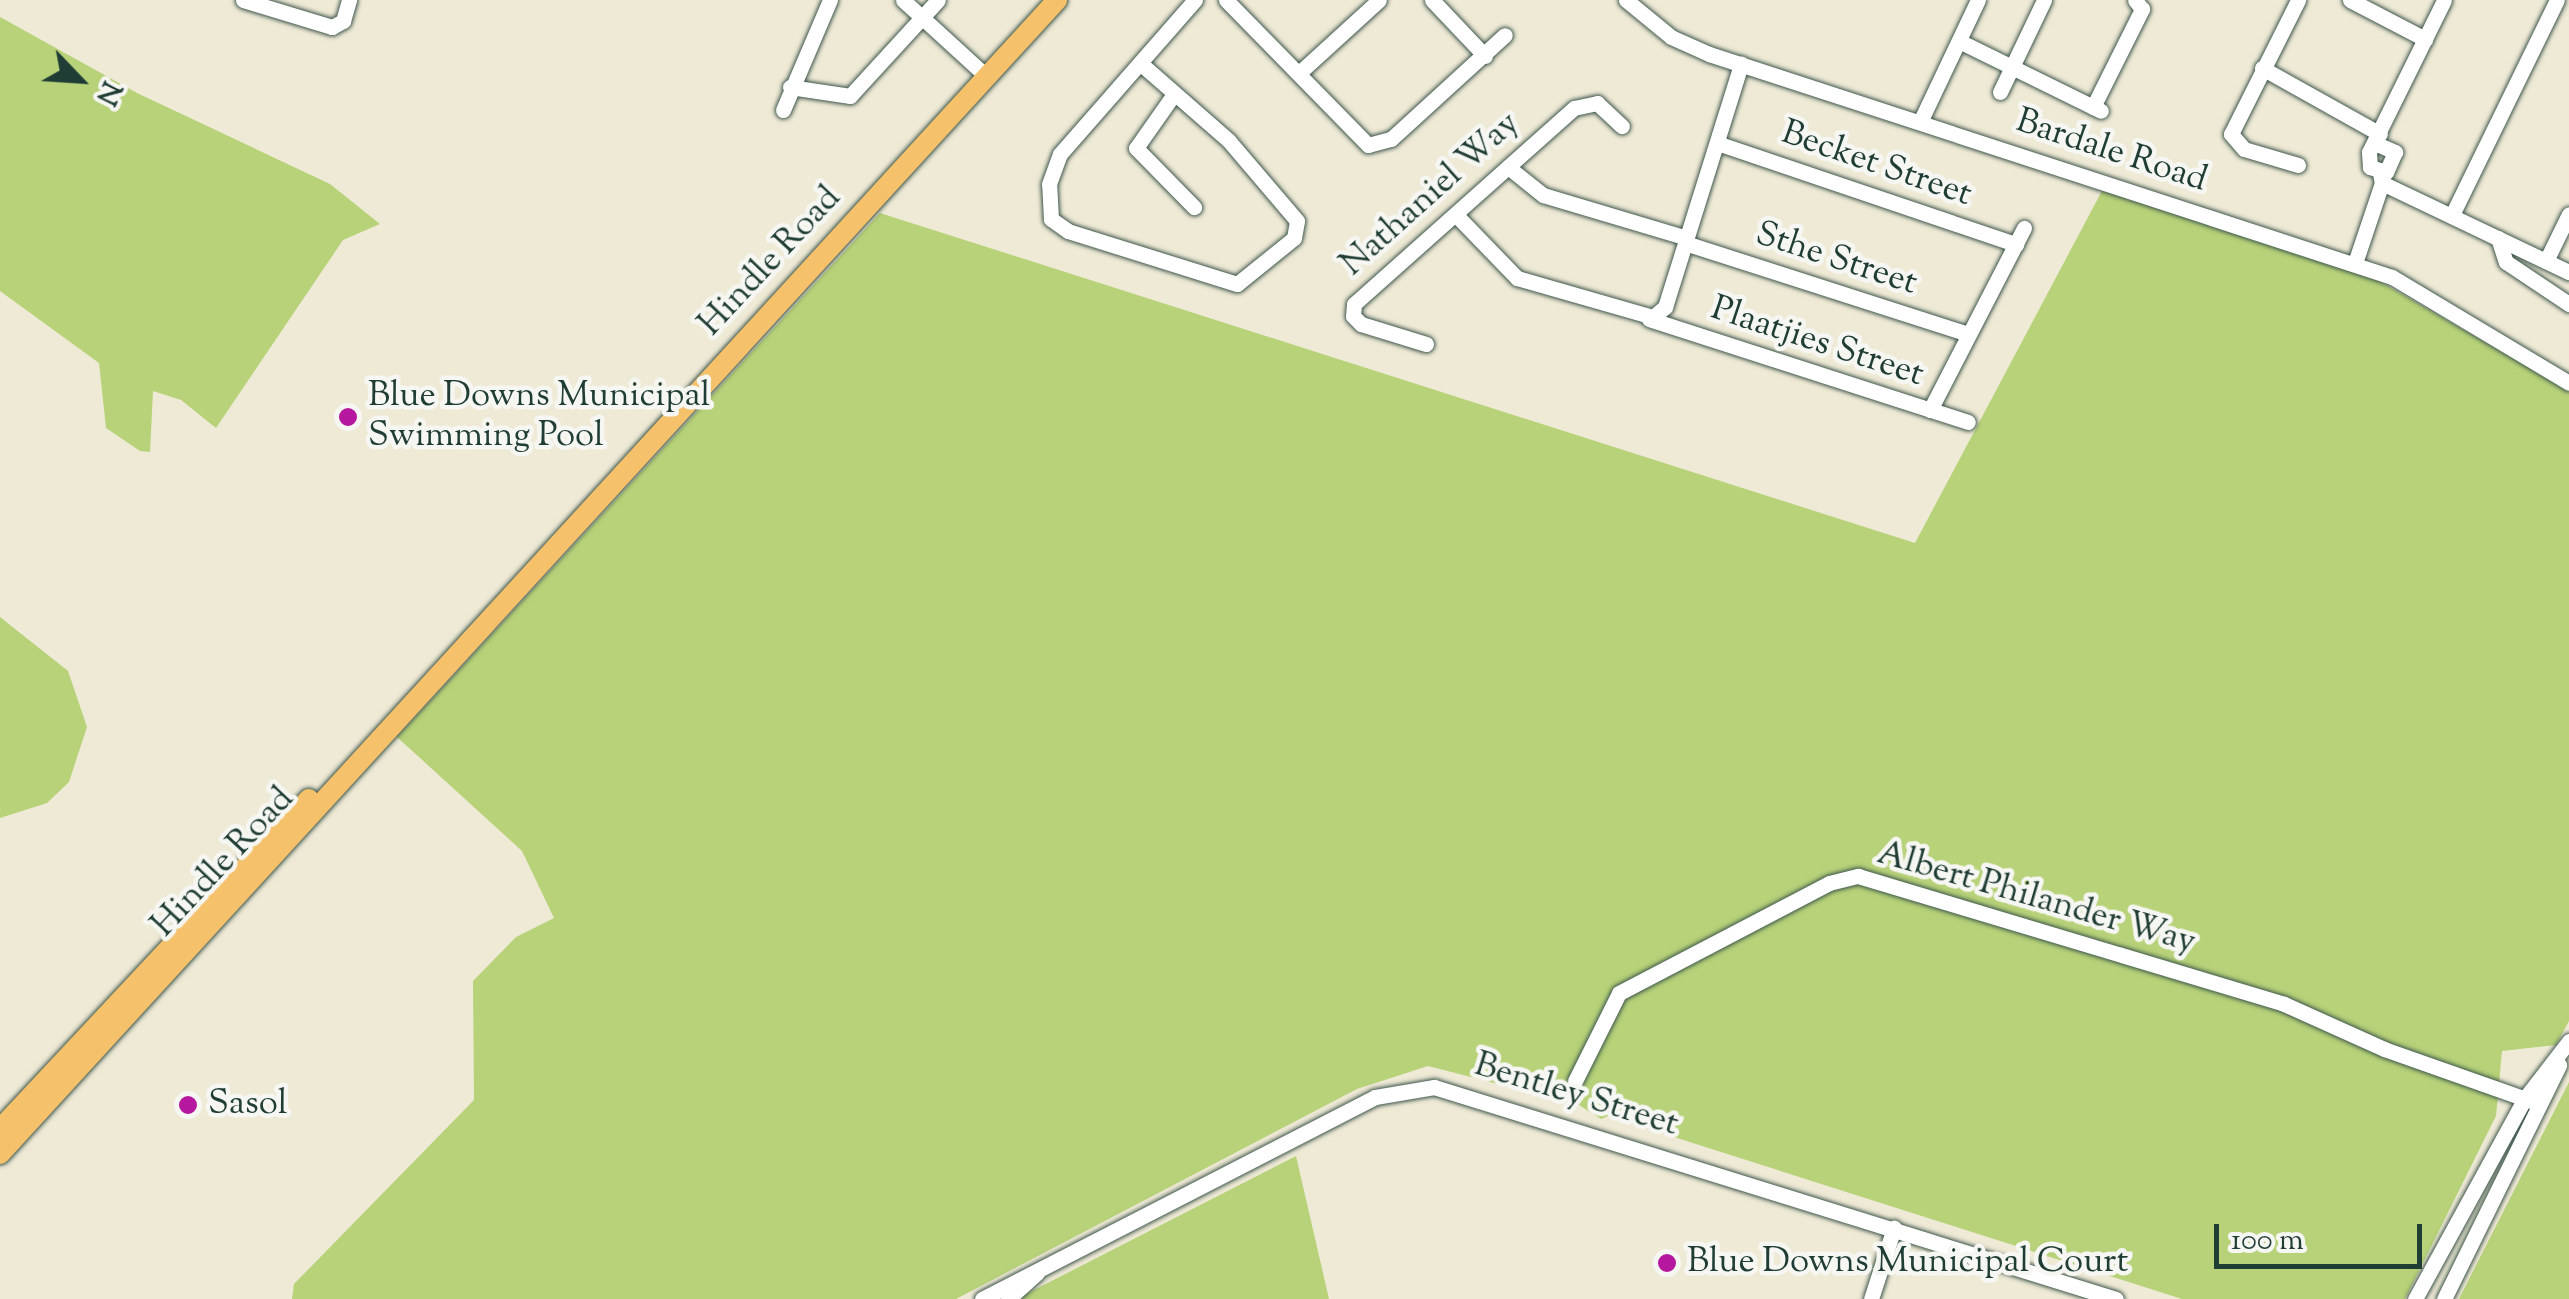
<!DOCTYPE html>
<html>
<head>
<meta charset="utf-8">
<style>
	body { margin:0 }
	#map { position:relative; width:2569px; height:1299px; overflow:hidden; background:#efead6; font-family:"Sorts Mill Goudy",serif }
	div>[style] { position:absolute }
	.green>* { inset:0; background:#b7d279 }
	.roads { filter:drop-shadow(0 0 2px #3e574c) drop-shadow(0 0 2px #3e574c) }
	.minor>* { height:15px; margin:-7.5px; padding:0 7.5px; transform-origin:7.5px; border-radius:7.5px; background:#fff }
	.major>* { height:20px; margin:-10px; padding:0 10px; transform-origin:10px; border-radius:10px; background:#f5c16b }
	.dots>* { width:28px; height:28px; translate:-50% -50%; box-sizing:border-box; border:5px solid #f6f6f2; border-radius:50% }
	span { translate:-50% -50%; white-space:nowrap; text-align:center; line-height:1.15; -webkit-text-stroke:9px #f6f6f2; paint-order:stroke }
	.street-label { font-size:35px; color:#1f3d34 }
	.poi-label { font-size:35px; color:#1f3d34 }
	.left { translate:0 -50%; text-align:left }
	.north { position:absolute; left:30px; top:30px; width:100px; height:100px; -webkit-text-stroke:8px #f6f6f2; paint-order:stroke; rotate:115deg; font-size:28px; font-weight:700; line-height:40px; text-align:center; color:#1f3d34 }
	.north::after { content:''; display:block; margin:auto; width:35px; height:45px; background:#1f3d34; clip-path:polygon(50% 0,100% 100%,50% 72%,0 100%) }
	.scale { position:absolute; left:2214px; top:1224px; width:208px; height:45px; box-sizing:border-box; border:5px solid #1f3d34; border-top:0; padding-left:12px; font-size:30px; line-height:35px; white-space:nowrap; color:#1f3d34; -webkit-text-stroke:8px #f6f6f2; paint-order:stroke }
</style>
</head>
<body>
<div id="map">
	<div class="green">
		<div style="clip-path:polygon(0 17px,137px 93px,330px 184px,380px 224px,343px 240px,216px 428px,181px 400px,153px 391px,150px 452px,140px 451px,106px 428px,99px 363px,0 291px)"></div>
		<div style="clip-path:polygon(2103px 189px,2367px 274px,2569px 391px,2569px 1021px,2556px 1045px,2502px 1051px,2496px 1116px,2405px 1299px,2182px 1299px,1608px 1116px,1601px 1119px,1579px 1105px,1428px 1066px,1357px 1089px,956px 1299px,292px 1299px,294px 1284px,474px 1100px,473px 981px,516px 937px,554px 918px,522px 851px,397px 737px,880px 213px,1915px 543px)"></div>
		<div style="clip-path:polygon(0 617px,68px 671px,87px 727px,69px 782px,47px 803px,0 818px)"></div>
		<div style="clip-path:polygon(2569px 1082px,2569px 1299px,2459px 1299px)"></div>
		<div style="clip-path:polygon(1296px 1156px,1329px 1299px,1018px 1299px,1032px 1291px)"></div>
	</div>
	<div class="roads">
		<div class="minor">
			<div style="left:243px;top:0;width:93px;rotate:16.9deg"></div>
			<div style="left:332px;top:27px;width:13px;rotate:-29deg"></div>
			<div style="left:343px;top:21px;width:22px;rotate:-74deg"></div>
			<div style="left:903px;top:0;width:114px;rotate:42.5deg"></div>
			<div style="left:1226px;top:0;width:203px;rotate:45.6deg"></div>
			<div style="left:1368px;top:145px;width:24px;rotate:-15deg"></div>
			<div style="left:1391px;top:139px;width:154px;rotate:-42.4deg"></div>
			<div style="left:1432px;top:0;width:77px;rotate:46.6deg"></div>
			<div style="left:1626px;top:0;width:58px;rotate:39.4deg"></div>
			<div style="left:1671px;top:37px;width:42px;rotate:24.1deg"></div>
			<div style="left:1709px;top:54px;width:718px;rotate:18.08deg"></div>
			<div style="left:2392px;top:277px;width:206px;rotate:30.9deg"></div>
			<div style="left:2350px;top:0;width:85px;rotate:27.5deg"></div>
			<div style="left:1959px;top:41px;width:158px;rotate:26.2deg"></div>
			<div style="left:1140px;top:63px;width:118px;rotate:41.2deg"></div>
			<div style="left:1229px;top:141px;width:105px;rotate:49.6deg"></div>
			<div style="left:1297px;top:221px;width:17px;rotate:100deg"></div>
			<div style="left:1294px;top:238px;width:73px;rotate:141.1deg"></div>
			<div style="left:1237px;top:284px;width:177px;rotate:-162.6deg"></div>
			<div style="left:1068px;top:231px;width:21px;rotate:-145deg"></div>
			<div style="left:1051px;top:219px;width:35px;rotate:-93deg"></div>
			<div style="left:1049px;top:184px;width:32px;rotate:-70deg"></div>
			<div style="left:1060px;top:154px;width:205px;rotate:-48.8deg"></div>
			<div style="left:2262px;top:68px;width:135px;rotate:29.2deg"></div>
			<div style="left:1299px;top:73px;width:108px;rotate:-42.4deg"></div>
			<div style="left:790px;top:87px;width:61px;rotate:8.5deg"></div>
			<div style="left:850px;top:96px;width:130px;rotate:-47.5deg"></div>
			<div style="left:2000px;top:92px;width:102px;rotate:-64.4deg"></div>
			<div style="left:1174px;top:94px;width:66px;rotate:125.1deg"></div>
			<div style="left:1136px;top:148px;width:83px;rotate:45.5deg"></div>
			<div style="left:2093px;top:107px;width:110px;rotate:-63.4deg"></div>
			<div style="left:2142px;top:9px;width:11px;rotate:-128deg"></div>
			<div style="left:783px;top:110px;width:120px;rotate:-66.9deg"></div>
			<div style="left:1920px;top:122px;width:135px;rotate:-64.6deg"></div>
			<div style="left:1717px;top:143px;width:316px;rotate:18.7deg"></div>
			<div style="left:2377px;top:144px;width:20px;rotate:24deg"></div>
			<div style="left:2395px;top:152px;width:22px;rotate:114deg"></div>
			<div style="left:2386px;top:172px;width:17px;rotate:-163deg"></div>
			<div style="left:2370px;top:167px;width:15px;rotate:-94deg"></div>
			<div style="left:2369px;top:152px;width:169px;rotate:-63.7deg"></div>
			<div style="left:2298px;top:165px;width:56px;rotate:-163.5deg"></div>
			<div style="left:2244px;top:149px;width:20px;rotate:-131deg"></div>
			<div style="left:2231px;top:134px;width:150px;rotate:-63.4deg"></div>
			<div style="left:1508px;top:167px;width:45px;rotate:38.7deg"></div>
			<div style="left:1543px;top:195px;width:150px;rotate:16.6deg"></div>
			<div style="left:2380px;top:173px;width:10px;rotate:79deg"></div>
			<div style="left:2382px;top:183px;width:207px;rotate:25.5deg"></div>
			<div style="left:1456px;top:215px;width:88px;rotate:45.9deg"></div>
			<div style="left:1517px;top:278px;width:141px;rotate:16deg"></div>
			<div style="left:1653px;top:317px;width:16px;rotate:-40deg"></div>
			<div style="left:1665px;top:307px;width:255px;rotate:-72.6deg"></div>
			<div style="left:2452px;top:215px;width:239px;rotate:-64deg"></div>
			<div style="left:2498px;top:238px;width:25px;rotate:72deg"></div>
			<div style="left:2506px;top:262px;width:76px;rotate:33.7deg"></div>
			<div style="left:1685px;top:243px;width:297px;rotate:17.8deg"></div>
			<div style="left:2546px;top:261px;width:52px;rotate:-63.9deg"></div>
			<div style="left:2355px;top:263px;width:84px;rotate:-71.4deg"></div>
			<div style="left:1649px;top:319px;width:335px;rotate:17.9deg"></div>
			<div style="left:1426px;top:344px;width:68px;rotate:-162.9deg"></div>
			<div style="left:1361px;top:324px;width:11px;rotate:-135deg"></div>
			<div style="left:1353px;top:316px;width:12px;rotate:-85deg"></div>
			<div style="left:1354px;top:304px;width:295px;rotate:-41.7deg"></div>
			<div style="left:1574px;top:108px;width:24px;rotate:-12deg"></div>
			<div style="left:1597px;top:103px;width:34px;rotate:43deg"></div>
			<div style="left:1930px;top:410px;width:205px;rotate:-62.7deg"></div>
			<div style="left:1575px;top:1081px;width:98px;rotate:-63.4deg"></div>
			<div style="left:1619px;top:993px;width:237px;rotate:-27.6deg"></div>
			<div style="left:1829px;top:883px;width:30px;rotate:-14deg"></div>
			<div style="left:1858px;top:876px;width:445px;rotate:16.7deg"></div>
			<div style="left:2284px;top:1004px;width:110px;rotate:24.2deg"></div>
			<div style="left:2384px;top:1049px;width:165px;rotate:19.4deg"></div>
			<div style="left:982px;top:1299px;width:442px;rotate:-27.2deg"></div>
			<div style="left:1375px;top:1097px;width:60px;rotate:-9.6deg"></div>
			<div style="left:1434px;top:1087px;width:714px;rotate:17.27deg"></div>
			<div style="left:1008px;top:1299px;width:39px;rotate:-42deg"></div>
			<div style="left:1871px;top:1299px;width:75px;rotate:-72.1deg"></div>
			<div style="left:2415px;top:1299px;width:229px;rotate:-61.3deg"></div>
			<div style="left:2525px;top:1098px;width:72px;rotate:-52.3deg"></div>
			<div style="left:2444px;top:1299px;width:261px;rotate:-63.8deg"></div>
		</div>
		<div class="major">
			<div style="left:0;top:1129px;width:452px;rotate:-46.9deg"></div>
			<div style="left:0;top:1154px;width:1565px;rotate:-47.51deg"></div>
		</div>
	</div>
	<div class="dots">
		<div style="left:348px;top:417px;background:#b5179e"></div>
		<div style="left:188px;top:1105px;background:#b5179e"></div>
		<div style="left:1667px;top:1263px;background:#b5179e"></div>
	</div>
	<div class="street-label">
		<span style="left:2111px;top:152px;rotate:18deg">Bardale Road</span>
		<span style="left:1876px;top:165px;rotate:19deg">Becket Street</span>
		<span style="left:1431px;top:195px;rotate:-42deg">Nathaniel Way</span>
		<span style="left:1836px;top:260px;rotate:18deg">Sthe Street</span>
		<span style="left:771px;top:262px;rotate:-47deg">Hindle Road</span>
		<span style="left:1817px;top:343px;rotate:18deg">Plaatjies Street</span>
		<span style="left:224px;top:863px;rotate:-47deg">Hindle Road</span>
		<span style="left:2036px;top:899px;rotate:16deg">Albert Philander Way</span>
		<span style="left:1576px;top:1096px;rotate:17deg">Bentley Street</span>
	</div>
	<div class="poi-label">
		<span class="left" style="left:368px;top:417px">Blue Downs Municipal<br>Swimming Pool</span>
		<span class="left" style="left:208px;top:1105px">Sasol</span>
		<span class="left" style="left:1687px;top:1263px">Blue Downs Municipal Court</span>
	</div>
	<div class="north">N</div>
	<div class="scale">100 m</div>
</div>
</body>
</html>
